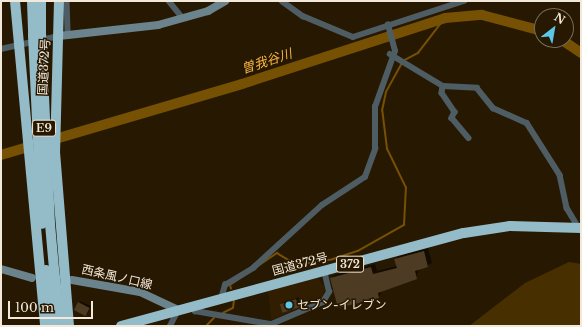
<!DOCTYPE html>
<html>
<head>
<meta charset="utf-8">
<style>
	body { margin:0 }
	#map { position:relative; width:582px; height:327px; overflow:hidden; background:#271801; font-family:"Libre Baskerville","Noto Sans JP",serif }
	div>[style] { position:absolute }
	.built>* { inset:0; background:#311e00 }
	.green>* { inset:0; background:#472f00 }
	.shadow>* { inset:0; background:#0007 }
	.stream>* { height:1.5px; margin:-0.75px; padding:0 0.75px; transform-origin:0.75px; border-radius:0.75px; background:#765104 }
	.river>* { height:10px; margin:-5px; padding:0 5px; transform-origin:5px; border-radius:5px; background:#765104 }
	.building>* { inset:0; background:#4d3c23; transform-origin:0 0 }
	.street>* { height:5.5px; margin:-2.75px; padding:0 2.75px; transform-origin:2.75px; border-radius:2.75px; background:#4e5d63 }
	.secondary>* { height:8px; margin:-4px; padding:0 4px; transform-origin:4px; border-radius:4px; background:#6b838c }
	.highway>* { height:10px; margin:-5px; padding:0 5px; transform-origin:5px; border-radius:5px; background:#94bbc8 }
	.highway-bridge>* { height:10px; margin:-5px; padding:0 5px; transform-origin:5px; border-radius:5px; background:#94bbc8 }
	.dots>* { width:11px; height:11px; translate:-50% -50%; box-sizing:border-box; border:2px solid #271801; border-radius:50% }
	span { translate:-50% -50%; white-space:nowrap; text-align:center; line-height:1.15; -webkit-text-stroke:3px #271801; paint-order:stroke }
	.shield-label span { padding:1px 3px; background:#271801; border:1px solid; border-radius:3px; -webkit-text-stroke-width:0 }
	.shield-label { font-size:11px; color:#f3e9da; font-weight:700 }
	.street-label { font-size:12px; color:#f3e9da }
	.poi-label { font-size:12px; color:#f3e9da }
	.left { translate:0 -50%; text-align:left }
	.water-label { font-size:13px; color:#f7b540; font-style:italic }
	.frame { position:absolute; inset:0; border:2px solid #f3e9da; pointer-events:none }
	.north { position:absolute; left:534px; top:8px; width:40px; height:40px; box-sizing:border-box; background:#271801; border:1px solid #796c58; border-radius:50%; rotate:31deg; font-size:11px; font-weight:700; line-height:16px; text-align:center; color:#f3e9da }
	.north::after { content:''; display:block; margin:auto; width:14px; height:18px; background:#5cc7e8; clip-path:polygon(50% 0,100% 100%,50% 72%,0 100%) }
	.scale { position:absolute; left:8px; top:301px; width:85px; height:18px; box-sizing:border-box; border:2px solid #f3e9da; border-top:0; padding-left:5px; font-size:12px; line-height:14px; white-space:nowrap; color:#f3e9da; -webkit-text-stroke:3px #271801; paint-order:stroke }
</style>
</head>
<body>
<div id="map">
	<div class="built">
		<div style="clip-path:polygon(318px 277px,325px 289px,321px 299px,271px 320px,268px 291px)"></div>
	</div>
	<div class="green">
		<div style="clip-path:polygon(569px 262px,581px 264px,581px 326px,469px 326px,525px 283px)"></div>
	</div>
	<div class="shadow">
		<div style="clip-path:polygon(428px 248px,432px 263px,419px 269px,416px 278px,382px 291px,379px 297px,338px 307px,331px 278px,335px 275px,375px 264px,377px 271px,397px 266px,395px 259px,399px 256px)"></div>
		<div style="clip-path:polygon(299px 297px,298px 307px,281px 304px,284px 302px)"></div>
		<div style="clip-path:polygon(80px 301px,91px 306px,87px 314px,79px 303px)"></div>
	</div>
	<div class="stream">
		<div style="left:405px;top:60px;width:15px;rotate:-28deg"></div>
		<div style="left:418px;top:53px;width:44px;rotate:-52.4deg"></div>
		<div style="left:231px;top:289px;width:4px;rotate:-104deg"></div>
		<div style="left:230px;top:285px;width:57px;rotate:-34.2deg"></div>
		<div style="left:277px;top:253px;width:23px;rotate:31deg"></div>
		<div style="left:297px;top:265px;width:36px;rotate:-9deg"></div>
		<div style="left:333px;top:259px;width:26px;rotate:-18deg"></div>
		<div style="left:358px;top:251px;width:53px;rotate:-29.5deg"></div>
		<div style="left:404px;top:225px;width:37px;rotate:-87deg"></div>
		<div style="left:406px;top:188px;width:43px;rotate:-116deg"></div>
		<div style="left:387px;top:149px;width:38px;rotate:-97deg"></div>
		<div style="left:382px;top:111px;width:19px;rotate:-78deg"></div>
		<div style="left:386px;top:92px;width:33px;rotate:-61deg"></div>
		<div style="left:223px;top:313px;width:11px;rotate:-27deg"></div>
		<div style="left:233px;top:308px;width:8px;rotate:-83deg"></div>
		<div style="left:206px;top:326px;width:11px;rotate:-45deg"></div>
	</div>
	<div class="river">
		<div style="left:562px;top:40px;width:23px;rotate:34deg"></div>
		<div style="left:1px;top:155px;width:251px;rotate:-16.4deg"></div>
		<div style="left:242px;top:84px;width:213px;rotate:-18deg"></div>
		<div style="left:445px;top:18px;width:37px;rotate:-5deg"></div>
		<div style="left:482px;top:15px;width:62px;rotate:14.9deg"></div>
	</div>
	<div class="building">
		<div style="clip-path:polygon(424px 251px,428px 267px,415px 271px,417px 279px,378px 293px,379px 298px,338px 308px,330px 278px,371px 267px,373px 274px,397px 268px,394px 259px)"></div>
		<div style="left:296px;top:299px;width:9px;height:17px;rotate:72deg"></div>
		<div style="left:78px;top:302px;width:13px;height:9px;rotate:27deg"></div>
	</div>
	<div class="street">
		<div style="left:67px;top:1px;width:33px;rotate:88deg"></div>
		<div style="left:169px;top:1px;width:22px;rotate:51deg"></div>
		<div style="left:282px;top:1px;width:26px;rotate:36deg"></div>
		<div style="left:303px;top:16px;width:54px;rotate:22.8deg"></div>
		<div style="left:353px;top:37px;width:117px;rotate:-18deg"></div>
		<div style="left:1px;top:49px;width:59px;rotate:-12.6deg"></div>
		<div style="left:390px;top:54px;width:62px;rotate:31.1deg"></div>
		<div style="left:443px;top:86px;width:7px;rotate:98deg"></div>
		<div style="left:442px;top:93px;width:23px;rotate:56deg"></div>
		<div style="left:455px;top:112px;width:7px;rotate:117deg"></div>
		<div style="left:452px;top:118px;width:26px;rotate:50deg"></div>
		<div style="left:443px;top:86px;width:34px;rotate:3deg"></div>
		<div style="left:477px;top:88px;width:26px;rotate:51deg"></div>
		<div style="left:493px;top:108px;width:37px;rotate:24deg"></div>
		<div style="left:527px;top:123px;width:62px;rotate:57.6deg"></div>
		<div style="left:560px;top:175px;width:34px;rotate:78deg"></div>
		<div style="left:567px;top:208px;width:23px;rotate:59deg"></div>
		<div style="left:221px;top:299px;width:15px;rotate:-74deg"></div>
		<div style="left:225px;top:285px;width:33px;rotate:-31deg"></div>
		<div style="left:253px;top:268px;width:93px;rotate:-42.4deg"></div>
		<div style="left:322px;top:205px;width:51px;rotate:-33.1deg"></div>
		<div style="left:365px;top:177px;width:30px;rotate:-70deg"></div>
		<div style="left:375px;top:149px;width:42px;rotate:-90deg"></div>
		<div style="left:375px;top:107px;width:59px;rotate:-70.3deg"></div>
		<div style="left:395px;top:51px;width:27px;rotate:-105deg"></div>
		<div style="left:192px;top:306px;width:6px;rotate:59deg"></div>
		<div style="left:195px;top:311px;width:76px;rotate:9.8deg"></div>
		<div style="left:170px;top:326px;width:18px;rotate:-63deg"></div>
		<div style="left:267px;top:326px;width:61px;rotate:-23.2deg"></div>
		<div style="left:323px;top:302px;width:12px;rotate:-59deg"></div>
		<div style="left:329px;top:292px;width:22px;rotate:-103deg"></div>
	</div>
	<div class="secondary">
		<div style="left:59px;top:36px;width:100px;rotate:-6.3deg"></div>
		<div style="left:158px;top:25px;width:52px;rotate:-15.6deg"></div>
		<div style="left:208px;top:11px;width:20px;rotate:-30deg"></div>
		<div style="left:1px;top:269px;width:32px;rotate:16deg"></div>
		<div style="left:72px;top:280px;width:69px;rotate:10deg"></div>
		<div style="left:140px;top:292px;width:42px;rotate:25.3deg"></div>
	</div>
	<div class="highway">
		<div style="left:15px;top:1px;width:326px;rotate:84.7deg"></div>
		<div style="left:32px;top:1px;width:34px;rotate:88deg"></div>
		<div style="left:41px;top:1px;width:32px;rotate:90deg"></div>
		<div style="left:59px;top:1px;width:151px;rotate:91.5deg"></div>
		<div style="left:55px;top:152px;width:175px;rotate:85.4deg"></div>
		<div style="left:50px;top:224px;width:45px;rotate:84.9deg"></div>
		<div style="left:121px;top:326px;width:355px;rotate:-15.2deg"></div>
		<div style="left:464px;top:233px;width:47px;rotate:-8.7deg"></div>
		<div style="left:510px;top:226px;width:71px;rotate:1.6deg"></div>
	</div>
	<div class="highway-bridge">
		<div style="left:41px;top:33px;width:191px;rotate:87.3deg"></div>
		<div style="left:33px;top:35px;width:189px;rotate:87.3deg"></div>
		<div style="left:54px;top:269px;width:57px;rotate:83deg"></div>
		<div style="left:46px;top:270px;width:56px;rotate:83.9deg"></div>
	</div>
	<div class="dots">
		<div style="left:289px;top:305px;background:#5cc7e8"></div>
	</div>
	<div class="shield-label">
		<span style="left:44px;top:128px">E9</span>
		<span style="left:350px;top:264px">372</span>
	</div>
	<div class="street-label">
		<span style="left:44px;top:67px;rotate:-87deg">国道372号</span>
		<span style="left:300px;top:264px;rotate:-15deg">国道372号</span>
		<span style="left:117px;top:277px;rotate:13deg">西条風ノ口線</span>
	</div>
	<div class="poi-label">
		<span class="left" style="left:297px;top:305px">セブン-イレブン</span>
	</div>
	<div class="water-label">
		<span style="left:267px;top:62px;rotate:-18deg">曽我谷川</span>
	</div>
	<div class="frame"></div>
	<div class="north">N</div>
	<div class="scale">100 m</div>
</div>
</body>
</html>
